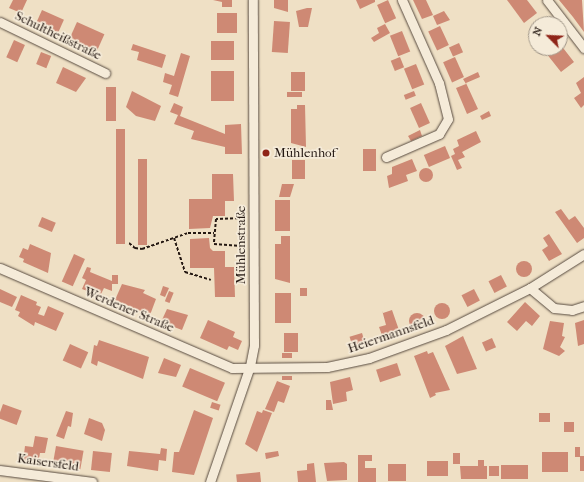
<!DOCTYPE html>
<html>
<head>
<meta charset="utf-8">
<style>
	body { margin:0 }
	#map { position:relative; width:584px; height:482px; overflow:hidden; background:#efe0c5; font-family:"IM FELL French Canon",serif }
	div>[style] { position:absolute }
	.building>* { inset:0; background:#ce8974; transform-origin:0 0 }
	.round { border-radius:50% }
	.path>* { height:2px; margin-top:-1px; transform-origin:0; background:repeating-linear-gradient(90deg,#241812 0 3px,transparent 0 5px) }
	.roads { filter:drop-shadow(0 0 1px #574a3f) drop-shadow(0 0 1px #574a3f) }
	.street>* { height:9px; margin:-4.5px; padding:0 4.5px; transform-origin:4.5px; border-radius:4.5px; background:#f5ebd9 }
	.dots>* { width:11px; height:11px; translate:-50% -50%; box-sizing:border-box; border:2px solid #f5ebd9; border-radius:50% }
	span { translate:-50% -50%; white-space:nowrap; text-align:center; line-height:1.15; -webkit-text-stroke:3.5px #f5ebd9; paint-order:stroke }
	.street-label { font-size:13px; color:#241812 }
	.poi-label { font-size:13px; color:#241812 }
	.left { translate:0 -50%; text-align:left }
	.north { position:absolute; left:528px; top:16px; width:40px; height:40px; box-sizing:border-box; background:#f5ebd9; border:1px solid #a19789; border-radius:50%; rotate:294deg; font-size:11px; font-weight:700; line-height:16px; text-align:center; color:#241812 }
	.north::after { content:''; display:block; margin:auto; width:14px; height:18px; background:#8f2418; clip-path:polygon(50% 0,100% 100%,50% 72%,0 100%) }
</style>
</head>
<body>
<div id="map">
	<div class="building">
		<div style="clip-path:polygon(13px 0,27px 0,21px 13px,9px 8px)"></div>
		<div style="clip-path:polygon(213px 0,232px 0,232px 7px,222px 7px,222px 2px)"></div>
		<div style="clip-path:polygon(274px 0,288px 0,288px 12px,274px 8px)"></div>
		<div style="clip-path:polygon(356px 0,375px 0,375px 2px,360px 9px)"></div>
		<div style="left:388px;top:0;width:20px;height:12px;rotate:66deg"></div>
		<div style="clip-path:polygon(413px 0,426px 0,433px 15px,422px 19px)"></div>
		<div style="clip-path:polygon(507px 0,527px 0,537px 13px,524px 23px)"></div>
		<div style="clip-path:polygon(559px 0,582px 0,584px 32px,573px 17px)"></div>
		<div style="clip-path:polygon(307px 8px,312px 8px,308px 27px,299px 27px,296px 11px)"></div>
		<div style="left:42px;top:10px;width:24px;height:14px;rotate:24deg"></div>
		<div style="clip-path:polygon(444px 11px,450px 20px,437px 25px,433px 16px)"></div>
		<div style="left:217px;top:13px;width:20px;height:20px"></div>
		<div style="left:274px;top:21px;width:16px;height:31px;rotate:4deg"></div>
		<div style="left:77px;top:22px;width:30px;height:19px;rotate:24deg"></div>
		<div style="clip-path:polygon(385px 24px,390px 33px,374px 42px,371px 38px,379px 33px,377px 28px)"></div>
		<div style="left:440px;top:26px;width:21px;height:13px;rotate:65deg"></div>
		<div style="left:402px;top:31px;width:22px;height:13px;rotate:68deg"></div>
		<div style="left:14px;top:40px;width:12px;height:19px;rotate:24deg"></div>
		<div style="left:211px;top:41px;width:23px;height:19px"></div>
		<div style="left:459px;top:43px;width:10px;height:11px;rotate:66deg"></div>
		<div style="clip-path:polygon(133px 44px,166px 55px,162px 68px,137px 60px,139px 52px,131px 50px)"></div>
		<div style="clip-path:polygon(560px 44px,574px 62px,561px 72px,542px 48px,560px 48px)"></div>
		<div style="left:41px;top:52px;width:11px;height:13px;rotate:22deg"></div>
		<div style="clip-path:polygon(181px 53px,190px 56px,178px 97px,169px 94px,172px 85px,163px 82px,165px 73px,174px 76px)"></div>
		<div style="left:400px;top:57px;width:11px;height:10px;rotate:68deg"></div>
		<div style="left:455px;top:57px;width:22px;height:13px;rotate:66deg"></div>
		<div style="left:416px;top:64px;width:22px;height:13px;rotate:68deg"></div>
		<div style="clip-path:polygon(63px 67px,86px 78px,76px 92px,56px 83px)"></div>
		<div style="left:211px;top:71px;width:23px;height:30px"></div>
		<div style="left:305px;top:72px;width:19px;height:14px;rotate:90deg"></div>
		<div style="clip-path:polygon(478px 72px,480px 77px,466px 83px,478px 109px,467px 114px,456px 88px,466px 84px,463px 79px)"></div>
		<div style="clip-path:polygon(584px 77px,584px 105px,581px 108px,574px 98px,581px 93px,576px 83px)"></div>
		<div style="left:106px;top:87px;width:10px;height:34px"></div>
		<div style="clip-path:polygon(132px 91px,161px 106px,155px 121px,136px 116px,126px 107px)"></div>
		<div style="left:414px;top:91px;width:5px;height:11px;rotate:68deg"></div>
		<div style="left:287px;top:92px;width:15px;height:5px"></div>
		<div style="clip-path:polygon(174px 103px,183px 107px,180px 116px,225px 134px,225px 125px,241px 124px,242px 154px,225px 154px,225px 147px,191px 139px,194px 131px,174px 124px,178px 115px,170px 112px)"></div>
		<div style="left:421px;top:103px;width:22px;height:12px;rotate:66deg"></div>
		<div style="clip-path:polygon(297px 105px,305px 105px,306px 147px,291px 143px,291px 109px,297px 109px)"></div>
		<div style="clip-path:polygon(489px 111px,491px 116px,482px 120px,480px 116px)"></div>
		<div style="left:116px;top:129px;width:9px;height:115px"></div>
		<div style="clip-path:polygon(420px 130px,422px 136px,411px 141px,408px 136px)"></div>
		<div style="clip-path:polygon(476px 131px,481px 142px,462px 152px,465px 157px,458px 160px,462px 168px,457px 170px,451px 156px,455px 154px,453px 149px,459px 146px,457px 140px)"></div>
		<div style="left:445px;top:146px;width:13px;height:23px;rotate:67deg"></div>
		<div style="left:363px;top:149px;width:13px;height:22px"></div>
		<div style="left:138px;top:159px;width:9px;height:86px"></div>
		<div style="clip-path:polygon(412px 159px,417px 171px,406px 175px,408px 181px,389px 188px,387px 176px,392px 174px,392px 167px)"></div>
		<div style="left:292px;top:160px;width:13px;height:19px"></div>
		<div class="round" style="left:419px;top:168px;width:14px;height:14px"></div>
		<div style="clip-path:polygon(212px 174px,233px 174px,234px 201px,225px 201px,225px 216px,213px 216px,210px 228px,189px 229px,189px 199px,212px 199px)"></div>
		<div style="clip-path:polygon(282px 184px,294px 184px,290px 197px,279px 197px)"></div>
		<div style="left:275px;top:200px;width:15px;height:31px"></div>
		<div style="clip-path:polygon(561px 209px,569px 220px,575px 216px,584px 228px,584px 238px,577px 243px,555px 212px)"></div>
		<div style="left:42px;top:217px;width:15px;height:10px;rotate:23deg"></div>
		<div style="clip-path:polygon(549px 234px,562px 254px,549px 261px,542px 250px,548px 246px,543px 238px)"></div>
		<div style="clip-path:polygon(281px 236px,290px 236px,290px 283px,275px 279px,275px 244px,281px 244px)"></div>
		<div style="clip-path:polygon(209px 238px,210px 248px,213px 251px,225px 251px,225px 267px,234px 267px,235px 297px,215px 297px,214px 268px,190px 268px,190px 239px)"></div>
		<div style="clip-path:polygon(30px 244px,51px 253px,48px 273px,23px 262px,24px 259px,19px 257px,23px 248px,28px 250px)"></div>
		<div style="left:74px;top:254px;width:12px;height:30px;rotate:24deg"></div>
		<div class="round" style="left:516px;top:261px;width:16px;height:16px"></div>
		<div style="clip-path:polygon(87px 267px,91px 268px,90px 272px,112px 281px,112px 275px,118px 275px,118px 284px,112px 284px,112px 291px,104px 288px,100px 296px,82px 289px,86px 280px,82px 278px)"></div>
		<div style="left:501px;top:275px;width:13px;height:14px;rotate:63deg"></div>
		<div style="clip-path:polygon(122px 284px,145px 290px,143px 293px,156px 299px,150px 315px,115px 300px)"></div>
		<div style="clip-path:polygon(163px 286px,169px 288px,165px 297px,160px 295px)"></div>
		<div style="left:300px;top:288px;width:7px;height:8px"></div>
		<div style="clip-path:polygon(0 289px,17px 297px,12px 307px,0 302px)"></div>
		<div style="left:474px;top:289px;width:13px;height:14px;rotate:63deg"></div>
		<div style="left:169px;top:291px;width:5px;height:11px;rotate:22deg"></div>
		<div style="left:275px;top:293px;width:16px;height:30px"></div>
		<div style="clip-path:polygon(21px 295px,37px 302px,36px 305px,41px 307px,38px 314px,44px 316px,48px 306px,64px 313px,56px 331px,35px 322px,34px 326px,18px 316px,20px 312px,15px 310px)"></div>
		<div style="clip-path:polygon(525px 302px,540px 316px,532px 326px,526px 321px,517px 331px,507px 322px)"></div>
		<div class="round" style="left:434px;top:303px;width:16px;height:16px"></div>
		<div style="clip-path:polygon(167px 309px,188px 315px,182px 330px,161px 322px)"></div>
		<div style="clip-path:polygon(382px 310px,383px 313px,392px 310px,400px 333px,384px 341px,379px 327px,386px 325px)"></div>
		<div class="round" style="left:409px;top:313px;width:16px;height:16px"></div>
		<div style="clip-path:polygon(208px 320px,235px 332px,233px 337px,242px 341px,238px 350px,229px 346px,227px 350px,200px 338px)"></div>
		<div style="clip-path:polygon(584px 320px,584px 344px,578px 346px,575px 323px)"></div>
		<div style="clip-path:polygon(550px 321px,564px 323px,562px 336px,565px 337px,560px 347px,565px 351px,559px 356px,543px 349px)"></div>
		<div style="left:284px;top:333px;width:14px;height:19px"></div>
		<div style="left:362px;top:333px;width:14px;height:13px;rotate:73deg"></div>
		<div style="clip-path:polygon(463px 336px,477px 369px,457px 374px,445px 346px)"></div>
		<div style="left:492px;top:338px;width:10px;height:11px;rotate:66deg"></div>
		<div style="clip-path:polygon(99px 340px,149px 357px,143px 379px,98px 361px,97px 366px,91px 363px,94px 345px,97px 346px)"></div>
		<div style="left:70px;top:344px;width:20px;height:18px;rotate:24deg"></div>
		<div style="clip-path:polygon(427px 351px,428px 354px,433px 352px,450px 390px,435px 393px,436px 395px,430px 398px,414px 356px)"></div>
		<div style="left:282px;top:353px;width:10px;height:5px"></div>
		<div style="clip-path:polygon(164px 358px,181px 365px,176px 377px,158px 373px)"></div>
		<div style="left:397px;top:363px;width:13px;height:22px;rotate:72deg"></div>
		<div style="left:190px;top:368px;width:38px;height:20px;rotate:23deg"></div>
		<div style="left:282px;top:376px;width:10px;height:4px"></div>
		<div style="clip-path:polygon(350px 377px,353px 390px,346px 392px,347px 401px,333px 404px,330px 382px)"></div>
		<div style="clip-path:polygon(277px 381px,290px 386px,284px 403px,278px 401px,274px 412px,265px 409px)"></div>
		<div style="clip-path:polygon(326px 400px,331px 400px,333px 410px,326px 410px)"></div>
		<div style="left:212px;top:402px;width:9px;height:6px;rotate:18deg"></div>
		<div style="left:3px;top:404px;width:20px;height:15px;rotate:20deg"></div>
		<div style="clip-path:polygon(194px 410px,213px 418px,194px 475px,172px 472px,174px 452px,179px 452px)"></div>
		<div style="clip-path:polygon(263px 410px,272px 413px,257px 452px,245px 444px,257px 411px,262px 413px)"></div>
		<div style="clip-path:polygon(66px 411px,73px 413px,71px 427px,68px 426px,64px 439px,56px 436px)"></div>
		<div style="left:539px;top:413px;width:11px;height:9px"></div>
		<div style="clip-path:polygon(89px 418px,102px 423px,105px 430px,102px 441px,84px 434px)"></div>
		<div style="left:564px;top:422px;width:10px;height:10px"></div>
		<div style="clip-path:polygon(35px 436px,48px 438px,45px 453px,40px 453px,38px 464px,23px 462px,25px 446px,33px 447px)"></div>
		<div style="left:56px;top:446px;width:28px;height:19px;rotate:10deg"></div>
		<div style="clip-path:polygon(575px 447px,580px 447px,580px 456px,584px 456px,584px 471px,580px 471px,580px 457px,575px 457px)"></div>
		<div style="clip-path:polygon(161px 448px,167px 449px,166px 461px,159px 460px,158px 471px,127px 466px,129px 451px,160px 454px)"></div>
		<div style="left:93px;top:451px;width:19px;height:19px;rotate:6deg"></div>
		<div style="clip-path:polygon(278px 451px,279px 456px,266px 459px,265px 453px)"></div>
		<div style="left:568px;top:452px;width:20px;height:26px;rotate:90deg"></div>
		<div style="left:453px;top:453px;width:7px;height:11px"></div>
		<div style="clip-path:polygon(358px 455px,372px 455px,372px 461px,365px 461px,365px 468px,376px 468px,376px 482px,358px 482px)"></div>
		<div style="clip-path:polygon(478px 460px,484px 460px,484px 466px,487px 466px,487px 479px,461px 479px,460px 466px,478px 466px)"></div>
		<div style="left:427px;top:461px;width:21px;height:15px"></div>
		<div style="clip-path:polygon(344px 462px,347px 464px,347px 480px,327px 481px,324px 463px)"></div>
		<div style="clip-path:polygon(314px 463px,316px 482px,298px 482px,297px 471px,307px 470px,307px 464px)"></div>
		<div style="left:388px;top:464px;width:18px;height:17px"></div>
		<div style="left:501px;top:465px;width:27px;height:14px"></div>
		<div style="left:499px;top:466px;width:10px;height:10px;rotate:90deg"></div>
		<div style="left:260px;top:472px;width:10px;height:24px;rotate:84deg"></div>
	</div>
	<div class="path">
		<div style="left:243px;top:218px;width:27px;rotate:178deg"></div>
		<div style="left:216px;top:219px;width:25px;rotate:95deg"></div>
		<div style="left:214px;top:244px;width:31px;rotate:4deg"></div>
		<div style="left:174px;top:238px;width:36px;rotate:72deg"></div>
		<div style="left:185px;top:272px;width:27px;rotate:17deg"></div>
		<div style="left:129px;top:243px;width:8px;rotate:40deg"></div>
		<div style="left:135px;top:248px;width:7px;rotate:8deg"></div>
		<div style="left:142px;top:249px;width:49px;rotate:-19.2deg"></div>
		<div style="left:188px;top:233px;width:26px"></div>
	</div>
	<div class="roads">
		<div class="street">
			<div style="left:547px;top:0;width:61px;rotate:52.4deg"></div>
			<div style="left:0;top:22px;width:117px;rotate:25.9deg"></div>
			<div style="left:386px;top:157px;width:58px;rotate:-23.5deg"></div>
			<div style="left:439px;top:134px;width:17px;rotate:-59deg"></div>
			<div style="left:448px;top:119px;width:37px;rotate:-104deg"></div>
			<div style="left:439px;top:83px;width:91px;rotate:-114deg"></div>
			<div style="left:0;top:268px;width:253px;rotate:23.3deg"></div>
			<div style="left:232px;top:368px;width:95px;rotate:-0.6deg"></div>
			<div style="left:327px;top:367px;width:43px;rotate:-12.1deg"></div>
			<div style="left:369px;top:358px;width:82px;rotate:-20deg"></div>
			<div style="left:446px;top:330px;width:94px;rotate:-26.6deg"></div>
			<div style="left:530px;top:288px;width:64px;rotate:-32.2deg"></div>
			<div style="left:530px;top:288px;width:31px;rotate:40deg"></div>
			<div style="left:554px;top:308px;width:18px;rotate:6deg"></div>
			<div style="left:572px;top:310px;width:13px;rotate:-18deg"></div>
			<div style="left:0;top:470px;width:93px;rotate:7.4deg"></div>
			<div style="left:210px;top:482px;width:123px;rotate:-71deg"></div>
			<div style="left:250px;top:366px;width:21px;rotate:-79deg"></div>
			<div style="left:254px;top:345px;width:345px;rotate:-90.2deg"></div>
		</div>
	</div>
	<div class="dots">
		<div style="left:266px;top:153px;background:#8f2418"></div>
	</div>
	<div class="street-label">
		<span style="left:58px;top:36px;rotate:26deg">Schultheißstraße</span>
		<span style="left:241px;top:245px;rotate:-90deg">Mühlenstraße</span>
		<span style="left:129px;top:310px;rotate:23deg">Werdener Straße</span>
		<span style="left:391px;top:335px;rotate:-19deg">Heiermannsfeld</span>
		<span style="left:48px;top:463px;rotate:8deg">Kaisersfeld</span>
	</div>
	<div class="poi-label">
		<span class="left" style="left:274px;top:153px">Mühlenhof</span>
	</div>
	<div class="north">N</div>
</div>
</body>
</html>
